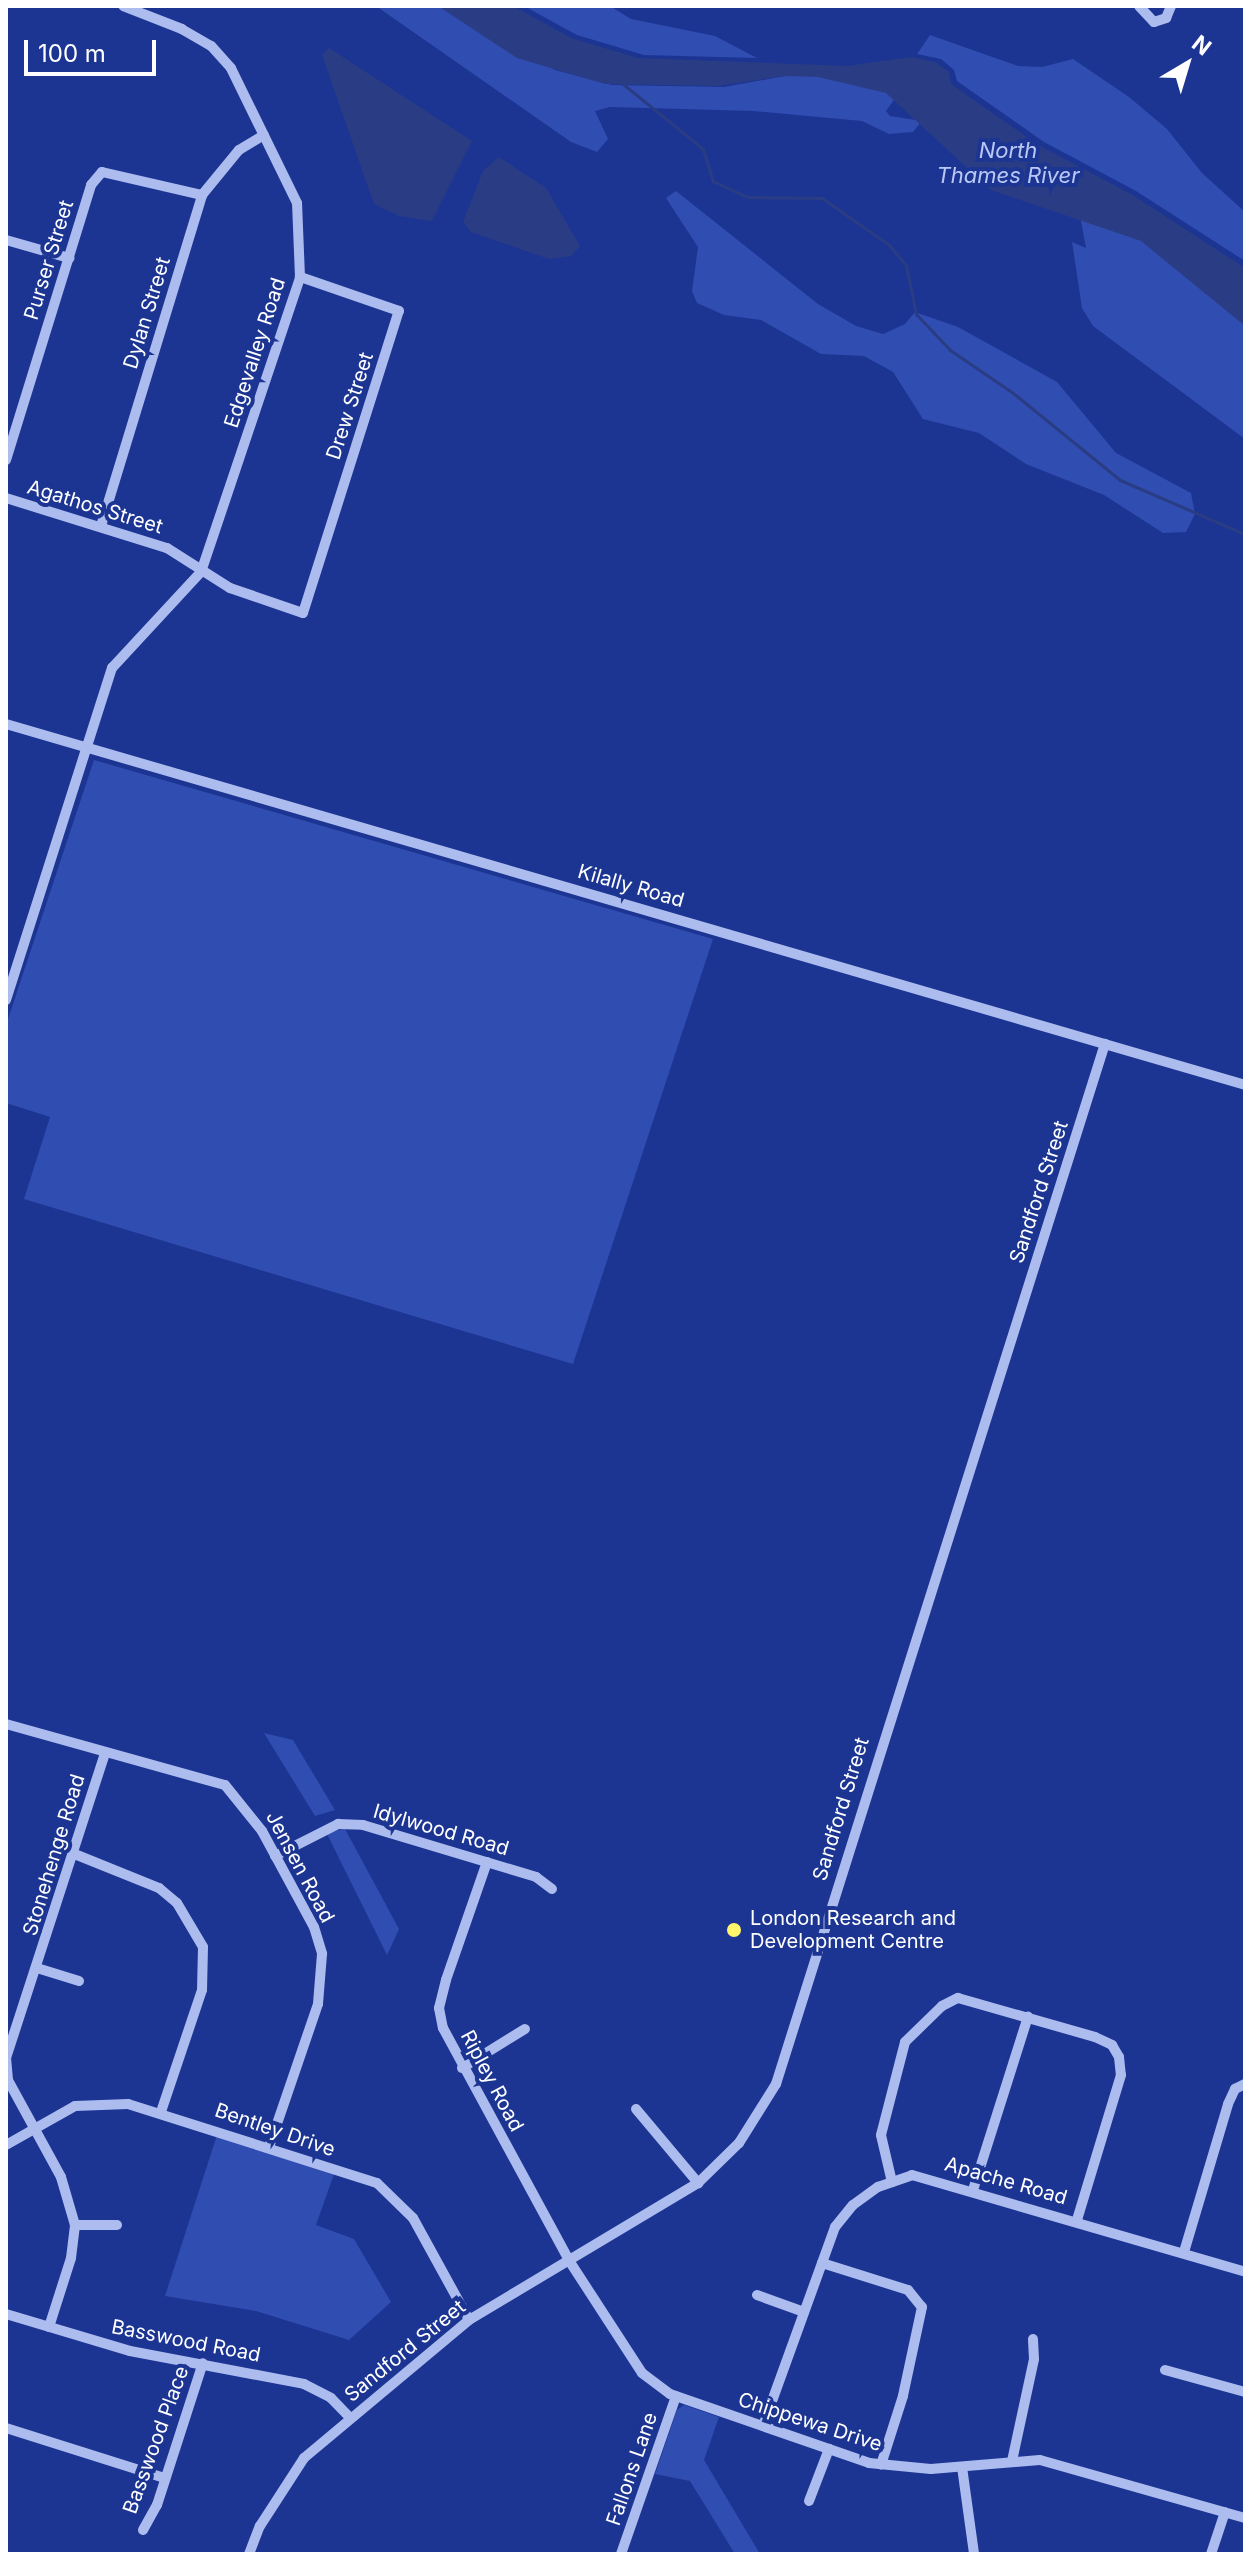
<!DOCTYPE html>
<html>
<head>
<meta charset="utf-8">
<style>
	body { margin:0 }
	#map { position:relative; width:1251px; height:2560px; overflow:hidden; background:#1c3593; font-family:Inter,sans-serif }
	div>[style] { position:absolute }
	.green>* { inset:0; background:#304db1 }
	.water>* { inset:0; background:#2a3d84 }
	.stream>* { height:3px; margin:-1.5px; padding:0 1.5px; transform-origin:1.5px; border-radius:1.5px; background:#2a3d84 }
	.minor>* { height:10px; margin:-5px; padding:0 5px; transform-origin:5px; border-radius:5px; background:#adbcef }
	.dots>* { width:22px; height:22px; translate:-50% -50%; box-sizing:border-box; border:4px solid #1c3593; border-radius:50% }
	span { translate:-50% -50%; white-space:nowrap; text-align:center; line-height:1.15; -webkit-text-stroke:8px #1c3593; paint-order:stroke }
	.street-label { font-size:20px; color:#fff }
	.poi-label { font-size:20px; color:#fff }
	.left { translate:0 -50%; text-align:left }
	.water-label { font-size:22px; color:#bac8f6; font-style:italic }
	.frame { position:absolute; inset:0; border:8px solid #fff; pointer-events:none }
	.north { position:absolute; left:1147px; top:24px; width:80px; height:80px; -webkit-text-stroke:6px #1c3593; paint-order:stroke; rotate:38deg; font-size:22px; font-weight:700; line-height:32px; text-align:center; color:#fff }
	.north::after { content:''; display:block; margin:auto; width:28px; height:36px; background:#fff; clip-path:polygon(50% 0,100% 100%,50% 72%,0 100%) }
	.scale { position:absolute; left:24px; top:40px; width:132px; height:36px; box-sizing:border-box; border:4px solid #fff; border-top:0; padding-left:10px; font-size:24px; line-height:28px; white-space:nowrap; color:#fff; -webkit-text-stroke:6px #1c3593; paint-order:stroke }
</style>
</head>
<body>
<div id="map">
	<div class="green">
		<div style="clip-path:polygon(376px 6px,442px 6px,555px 70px,612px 85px,724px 87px,791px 75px,823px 76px,889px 92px,894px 100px,886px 111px,890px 116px,922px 121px,913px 132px,889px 134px,862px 121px,753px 111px,610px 107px,595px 111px,608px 139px,597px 152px,571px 142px)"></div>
		<div style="clip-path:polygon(524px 6px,610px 6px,631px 19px,715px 36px,757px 58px,644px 55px,577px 35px)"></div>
		<div style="clip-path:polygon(930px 35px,1018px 66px,1042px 67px,1073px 59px,1129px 97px,1167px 129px,1202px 173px,1245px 212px,1245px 261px,1136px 191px,1044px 142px,957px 81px,954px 70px,941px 59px,917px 54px)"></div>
		<div style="clip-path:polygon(676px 191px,818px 304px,856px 326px,883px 334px,905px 324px,915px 312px,958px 327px,1057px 382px,1116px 453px,1191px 493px,1195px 514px,1186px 532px,1163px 533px,1104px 495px,1026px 464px,979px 433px,923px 419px,893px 372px,864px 356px,821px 354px,761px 320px,724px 315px,697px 303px,692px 291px,698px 247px,666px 198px)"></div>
		<div style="clip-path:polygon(1080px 216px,1145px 240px,1245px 320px,1245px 439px,1093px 326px,1082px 308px,1072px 242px,1086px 248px)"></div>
		<div style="clip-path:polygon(94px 760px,713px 939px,573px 1364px,24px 1199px,50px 1117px,6px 1103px,6px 1025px)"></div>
		<div style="clip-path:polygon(264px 1733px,293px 1740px,335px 1810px,315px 1816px)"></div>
		<div style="clip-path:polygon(345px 1829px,399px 1929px,387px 1955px,326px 1832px)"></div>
		<div style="clip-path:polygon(217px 2135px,334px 2174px,316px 2225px,354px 2239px,391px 2302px,349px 2340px,256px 2311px,165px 2296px)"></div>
		<div style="clip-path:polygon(684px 2405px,719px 2417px,704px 2460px,760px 2554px,735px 2554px,690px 2481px,655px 2474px,677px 2410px)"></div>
	</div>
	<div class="water">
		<div style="clip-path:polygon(438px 6px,513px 6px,571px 38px,638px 58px,847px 66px,911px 57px,935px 62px,949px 72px,951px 84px,1038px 145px,1131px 194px,1245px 268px,1245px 326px,1141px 241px,991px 190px,886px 93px,818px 77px,784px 76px,718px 86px,605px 84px,517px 58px)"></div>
		<div style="clip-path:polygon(329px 48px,472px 141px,432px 221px,399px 216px,374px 204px,322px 55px)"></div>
		<div style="clip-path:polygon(499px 157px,546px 188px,580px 246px,571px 256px,549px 259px,471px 232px,463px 222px,483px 171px)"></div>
	</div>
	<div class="stream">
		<div style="left:623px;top:84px;width:103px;rotate:39.1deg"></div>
		<div style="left:703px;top:149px;width:34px;rotate:73deg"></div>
		<div style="left:713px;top:181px;width:38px;rotate:25deg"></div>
		<div style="left:748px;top:197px;width:74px;rotate:0.8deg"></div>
		<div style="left:822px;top:198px;width:82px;rotate:35deg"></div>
		<div style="left:889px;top:245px;width:26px;rotate:50deg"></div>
		<div style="left:906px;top:265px;width:50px;rotate:78.5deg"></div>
		<div style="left:916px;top:314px;width:50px;rotate:46.6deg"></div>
		<div style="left:950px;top:350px;width:76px;rotate:34.3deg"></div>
		<div style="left:1013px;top:393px;width:138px;rotate:39.1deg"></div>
		<div style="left:1120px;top:480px;width:136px;rotate:23.4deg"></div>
	</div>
	<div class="minor">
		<div style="left:1139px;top:6px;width:22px;rotate:47deg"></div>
		<div style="left:1154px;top:22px;width:13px;rotate:-18deg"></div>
		<div style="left:1166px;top:18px;width:13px;rotate:-67deg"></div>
		<div style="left:6px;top:240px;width:66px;rotate:15.9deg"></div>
		<div style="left:6px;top:460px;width:288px;rotate:-72.8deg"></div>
		<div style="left:91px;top:185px;width:17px;rotate:-50deg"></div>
		<div style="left:102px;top:172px;width:103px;rotate:13deg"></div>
		<div style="left:6px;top:498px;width:169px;rotate:17.3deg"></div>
		<div style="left:167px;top:548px;width:75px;rotate:32.4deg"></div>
		<div style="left:230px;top:588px;width:77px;rotate:18.9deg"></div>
		<div style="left:303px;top:613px;width:317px;rotate:-72.4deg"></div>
		<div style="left:399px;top:311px;width:105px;rotate:-161deg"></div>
		<div style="left:101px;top:526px;width:346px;rotate:-73deg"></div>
		<div style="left:202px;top:195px;width:58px;rotate:-50.6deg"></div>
		<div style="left:239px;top:150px;width:29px;rotate:-31deg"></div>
		<div style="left:6px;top:724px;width:1291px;rotate:16.24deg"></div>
		<div style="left:6px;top:1000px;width:349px;rotate:-72.3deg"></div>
		<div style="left:112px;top:668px;width:131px;rotate:-47.2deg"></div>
		<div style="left:201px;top:572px;width:311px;rotate:-71.4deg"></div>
		<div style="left:300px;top:277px;width:74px;rotate:-92.3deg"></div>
		<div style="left:297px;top:203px;width:150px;rotate:-116.1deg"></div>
		<div style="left:231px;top:68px;width:30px;rotate:-132deg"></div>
		<div style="left:211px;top:46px;width:34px;rotate:-150deg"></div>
		<div style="left:182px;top:29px;width:63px;rotate:-158.7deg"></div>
		<div style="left:6px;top:1724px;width:227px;rotate:15.6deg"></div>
		<div style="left:225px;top:1785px;width:59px;rotate:51.2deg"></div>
		<div style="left:262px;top:1831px;width:109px;rotate:61.6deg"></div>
		<div style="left:314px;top:1927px;width:28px;rotate:73deg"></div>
		<div style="left:322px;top:1954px;width:50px;rotate:94.6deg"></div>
		<div style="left:318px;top:2004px;width:151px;rotate:108.9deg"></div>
		<div style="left:72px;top:1853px;width:94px;rotate:21.9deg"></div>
		<div style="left:159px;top:1888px;width:23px;rotate:40deg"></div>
		<div style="left:177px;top:1903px;width:51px;rotate:59.4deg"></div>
		<div style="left:203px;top:1947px;width:43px;rotate:91.3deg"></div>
		<div style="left:202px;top:1990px;width:129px;rotate:108.6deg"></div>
		<div style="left:275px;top:1856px;width:71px;rotate:-26.9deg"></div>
		<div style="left:338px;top:1824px;width:25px;rotate:2deg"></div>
		<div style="left:363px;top:1825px;width:181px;rotate:16.7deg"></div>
		<div style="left:536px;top:1877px;width:20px;rotate:37deg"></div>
		<div style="left:487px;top:1862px;width:125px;rotate:109.2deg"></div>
		<div style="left:446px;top:1980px;width:29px;rotate:104deg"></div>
		<div style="left:439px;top:2008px;width:20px;rotate:79deg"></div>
		<div style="left:443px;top:2028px;width:266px;rotate:61.5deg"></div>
		<div style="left:570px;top:2262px;width:132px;rotate:57deg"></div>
		<div style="left:642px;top:2373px;width:35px;rotate:37deg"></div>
		<div style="left:670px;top:2394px;width:211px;rotate:19.1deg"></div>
		<div style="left:869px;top:2463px;width:62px;rotate:5.5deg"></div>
		<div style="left:931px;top:2469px;width:109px;rotate:-4.7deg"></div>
		<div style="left:1040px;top:2460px;width:213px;rotate:15.8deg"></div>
		<div style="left:37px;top:1968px;width:44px;rotate:17.2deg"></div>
		<div style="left:462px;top:2068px;width:74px;rotate:-31.8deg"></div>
		<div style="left:636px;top:2109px;width:97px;rotate:50deg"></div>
		<div style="left:6px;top:2145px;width:79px;rotate:-29.5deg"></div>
		<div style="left:75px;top:2106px;width:53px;rotate:-2.2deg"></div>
		<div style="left:128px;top:2104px;width:261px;rotate:17.6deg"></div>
		<div style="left:377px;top:2183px;width:50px;rotate:44.2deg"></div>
		<div style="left:413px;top:2218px;width:116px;rotate:61.2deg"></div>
		<div style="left:892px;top:2182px;width:48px;rotate:-103.2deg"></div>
		<div style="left:881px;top:2135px;width:96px;rotate:-75.5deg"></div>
		<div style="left:905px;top:2042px;width:52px;rotate:-44.2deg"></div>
		<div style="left:942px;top:2006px;width:18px;rotate:-27deg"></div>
		<div style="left:958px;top:1998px;width:142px;rotate:15.9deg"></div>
		<div style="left:1095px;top:2037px;width:19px;rotate:25deg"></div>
		<div style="left:1112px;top:2045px;width:14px;rotate:60deg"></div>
		<div style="left:1119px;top:2057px;width:18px;rotate:84deg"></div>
		<div style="left:1121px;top:2075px;width:152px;rotate:106.9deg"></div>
		<div style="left:973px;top:2190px;width:182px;rotate:-72.4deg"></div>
		<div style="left:75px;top:2225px;width:42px"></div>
		<div style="left:1184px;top:2252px;width:154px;rotate:-73.4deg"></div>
		<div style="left:1228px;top:2104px;width:17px;rotate:-65deg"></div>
		<div style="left:1235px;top:2089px;width:11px;rotate:-27deg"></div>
		<div style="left:822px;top:2263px;width:90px;rotate:17.4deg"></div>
		<div style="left:908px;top:2290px;width:22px;rotate:51deg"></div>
		<div style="left:922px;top:2307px;width:91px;rotate:102.1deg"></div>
		<div style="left:903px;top:2396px;width:72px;rotate:107.7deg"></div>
		<div style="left:757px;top:2295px;width:50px;rotate:19.9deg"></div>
		<div style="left:6px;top:2314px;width:129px;rotate:16.6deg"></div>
		<div style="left:130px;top:2351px;width:177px;rotate:10.7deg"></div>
		<div style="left:304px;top:2384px;width:30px;rotate:27deg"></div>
		<div style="left:331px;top:2398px;width:28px;rotate:46deg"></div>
		<div style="left:49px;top:2327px;width:72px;rotate:-72.3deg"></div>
		<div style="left:71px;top:2258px;width:33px;rotate:-83deg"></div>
		<div style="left:75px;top:2225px;width:50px;rotate:-106.3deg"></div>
		<div style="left:61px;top:2177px;width:111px;rotate:-118.7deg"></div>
		<div style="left:8px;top:2080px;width:22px;rotate:-95deg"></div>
		<div style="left:6px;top:2058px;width:321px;rotate:-72deg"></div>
		<div style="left:1165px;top:2370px;width:83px;rotate:15.4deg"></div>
		<div style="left:763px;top:2426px;width:212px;rotate:-70.1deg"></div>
		<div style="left:835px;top:2227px;width:28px;rotate:-51deg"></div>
		<div style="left:853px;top:2205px;width:31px;rotate:-36deg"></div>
		<div style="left:878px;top:2187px;width:36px;rotate:-19deg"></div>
		<div style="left:912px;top:2175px;width:347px;rotate:16.2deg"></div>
		<div style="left:6px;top:2428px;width:167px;rotate:17.5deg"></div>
		<div style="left:1012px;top:2461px;width:104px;rotate:-77.8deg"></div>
		<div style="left:1034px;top:2359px;width:20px;rotate:-93deg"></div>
		<div style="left:962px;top:2467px;width:88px;rotate:82.1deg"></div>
		<div style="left:809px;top:2501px;width:56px;rotate:-69deg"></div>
		<div style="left:143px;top:2530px;width:29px;rotate:-61deg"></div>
		<div style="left:157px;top:2505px;width:149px;rotate:-72.1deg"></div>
		<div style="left:249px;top:2554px;width:30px;rotate:-69deg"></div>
		<div style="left:260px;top:2526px;width:81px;rotate:-57.1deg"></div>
		<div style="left:304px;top:2458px;width:215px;rotate:-39.9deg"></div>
		<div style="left:469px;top:2320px;width:267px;rotate:-30.9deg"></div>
		<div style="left:698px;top:2183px;width:57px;rotate:-44.3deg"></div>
		<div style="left:739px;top:2143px;width:70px;rotate:-57.9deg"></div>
		<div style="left:776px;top:2084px;width:1091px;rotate:-72.45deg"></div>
		<div style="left:621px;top:2554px;width:167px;rotate:-70.8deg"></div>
		<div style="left:1211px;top:2554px;width:44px;rotate:-71.6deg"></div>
	</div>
	<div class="dots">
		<div style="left:734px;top:1930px;background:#fff56b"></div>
	</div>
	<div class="street-label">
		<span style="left:49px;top:260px;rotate:-73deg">Purser Street</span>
		<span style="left:147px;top:313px;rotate:-73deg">Dylan Street</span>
		<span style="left:255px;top:353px;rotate:-72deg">Edgevalley Road</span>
		<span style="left:350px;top:406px;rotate:-72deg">Drew Street</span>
		<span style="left:95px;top:507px;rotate:17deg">Agathos Street</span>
		<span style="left:631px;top:886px;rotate:16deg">Kilally Road</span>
		<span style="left:1039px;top:1192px;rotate:-72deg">Sandford Street</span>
		<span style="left:841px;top:1809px;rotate:-73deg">Sandford Street</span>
		<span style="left:441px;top:1830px;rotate:16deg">Idylwood Road</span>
		<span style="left:54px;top:1855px;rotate:-73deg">Stonehenge Road</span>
		<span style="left:300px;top:1867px;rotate:62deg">Jensen Road</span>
		<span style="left:492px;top:2081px;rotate:62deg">Ripley Road</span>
		<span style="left:275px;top:2130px;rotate:19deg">Bentley Drive</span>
		<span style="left:1006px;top:2181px;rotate:16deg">Apache Road</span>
		<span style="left:186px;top:2341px;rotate:11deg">Basswood Road</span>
		<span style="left:405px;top:2351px;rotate:-39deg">Sandford Street</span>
		<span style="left:810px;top:2422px;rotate:18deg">Chippewa Drive</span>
		<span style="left:156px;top:2440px;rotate:-70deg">Basswood Place</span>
		<span style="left:632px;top:2469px;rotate:-71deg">Fallons Lane</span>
	</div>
	<div class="poi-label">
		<span class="left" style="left:750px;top:1930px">London Research and<br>Development Centre</span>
	</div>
	<div class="water-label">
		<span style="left:1008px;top:163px">North<br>Thames River</span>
	</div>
	<div class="frame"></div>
	<div class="north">N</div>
	<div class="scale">100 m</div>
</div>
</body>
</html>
